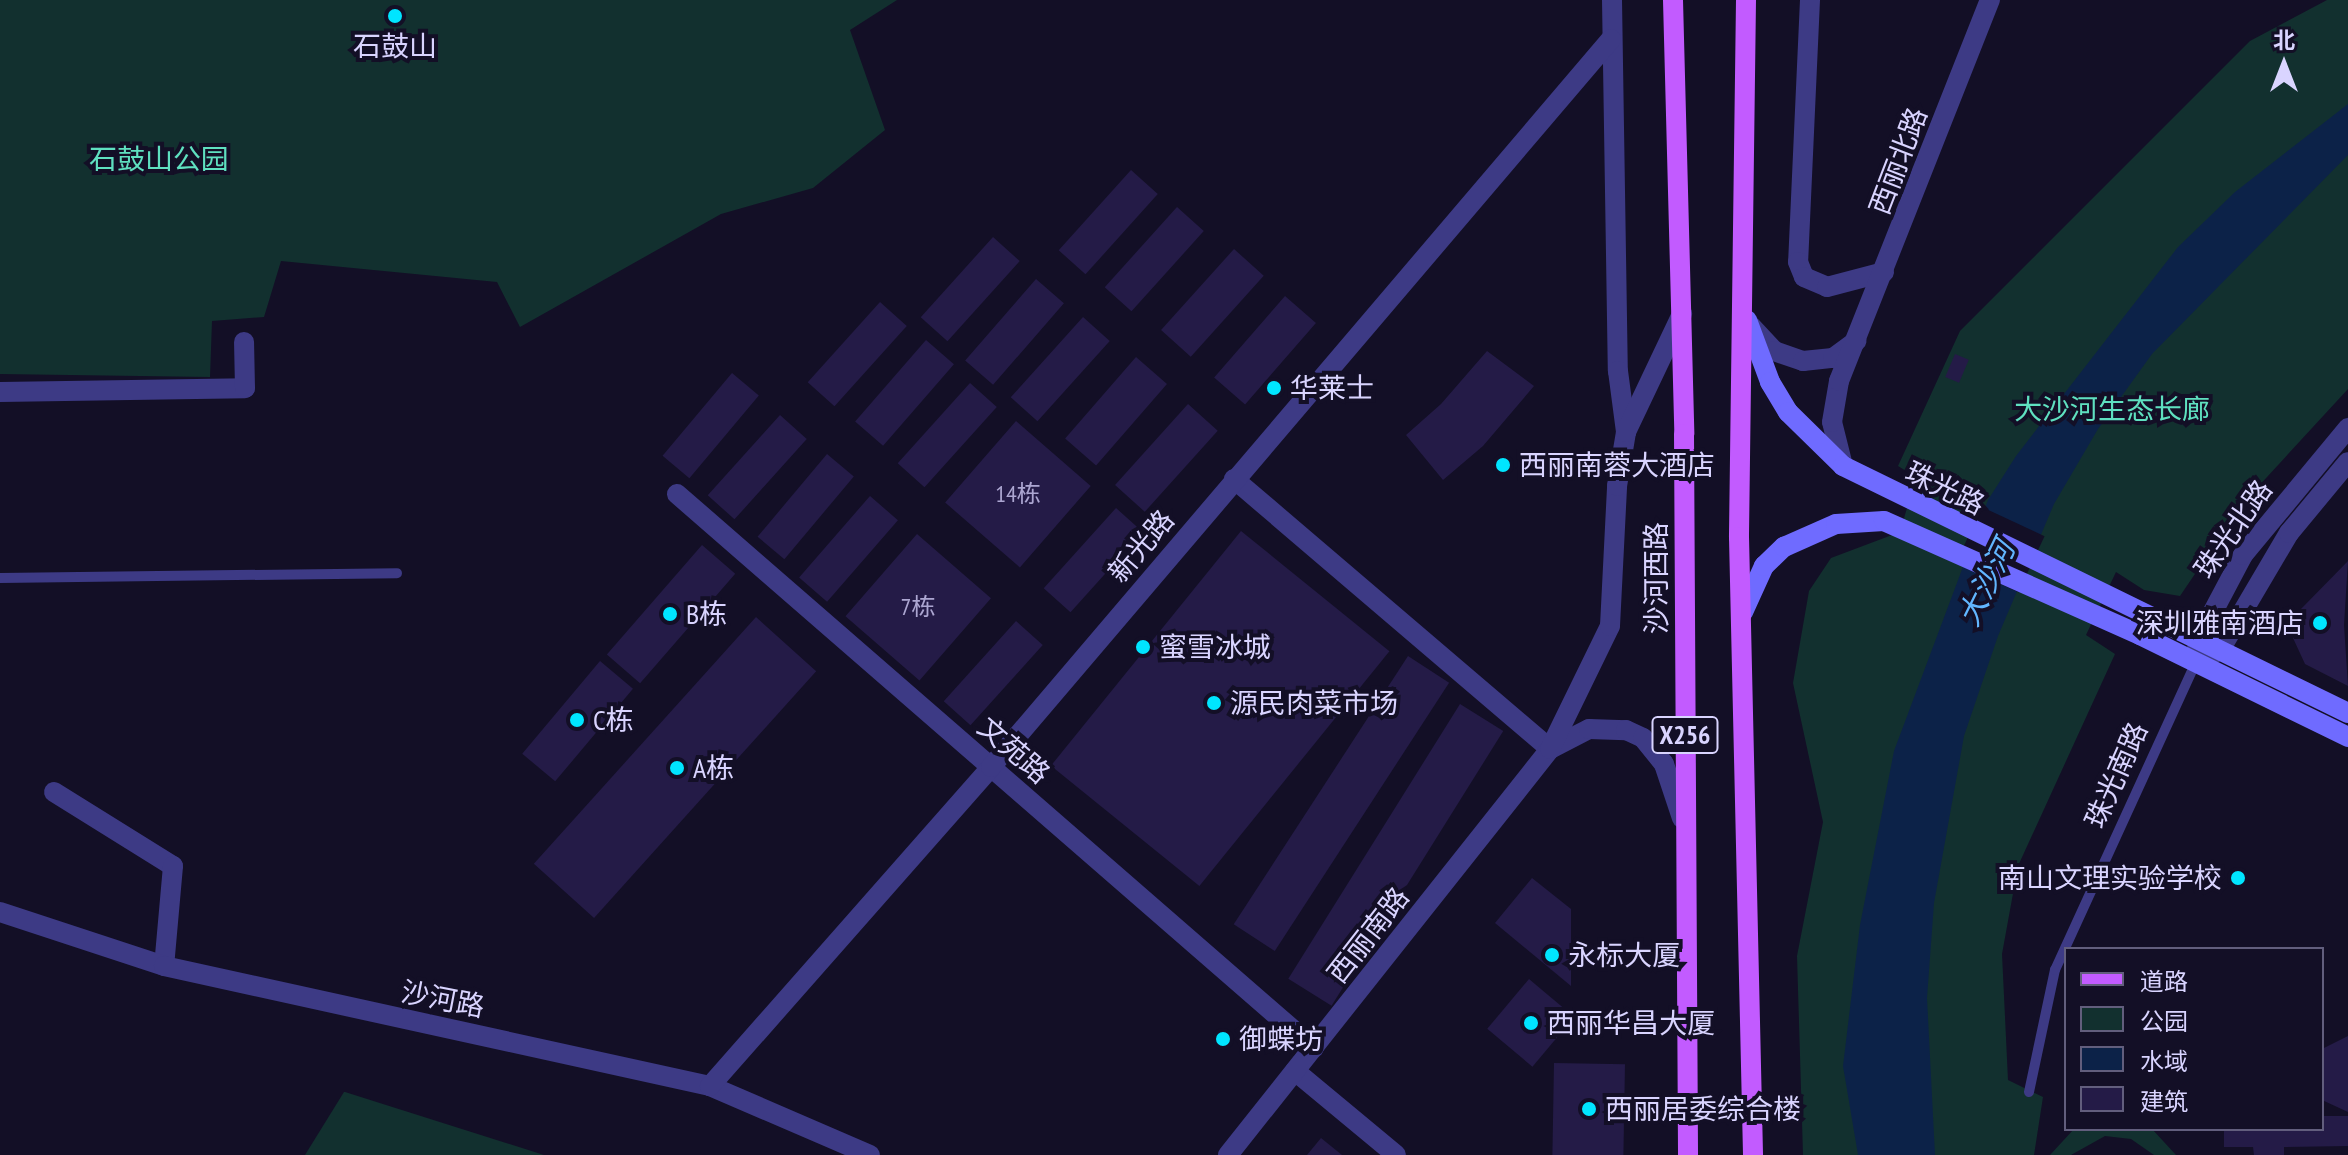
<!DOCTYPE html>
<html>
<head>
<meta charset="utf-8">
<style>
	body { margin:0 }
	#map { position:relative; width:2348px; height:1155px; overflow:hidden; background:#130f26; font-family:"PT Sans Narrow","Noto Sans SC",sans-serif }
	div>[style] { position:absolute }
	.green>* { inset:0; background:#12302f }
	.water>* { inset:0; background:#0c2248 }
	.pier>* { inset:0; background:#130f26; transform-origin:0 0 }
	.building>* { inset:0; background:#241b47; transform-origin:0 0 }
	.service>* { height:10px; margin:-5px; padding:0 5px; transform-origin:5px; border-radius:5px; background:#3d3a85 }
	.minor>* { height:20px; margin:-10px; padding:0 10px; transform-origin:10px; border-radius:10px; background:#3d3a85 }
	.tertiary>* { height:20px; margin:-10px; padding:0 10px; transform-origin:10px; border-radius:10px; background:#3d3a85 }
	.secondary>* { height:20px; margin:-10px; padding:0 10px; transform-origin:10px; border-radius:10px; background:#6f6bff }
	.primary>* { height:20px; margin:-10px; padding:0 10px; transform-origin:10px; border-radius:10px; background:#c25bff }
	.dots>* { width:22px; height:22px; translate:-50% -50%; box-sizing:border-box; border:4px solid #130f26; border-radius:50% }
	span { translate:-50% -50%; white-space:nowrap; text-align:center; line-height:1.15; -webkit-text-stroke:8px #130f26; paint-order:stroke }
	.number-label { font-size:24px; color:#aca6d1 }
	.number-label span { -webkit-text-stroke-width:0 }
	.shield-label span { padding:2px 6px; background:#130f26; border:2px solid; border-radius:6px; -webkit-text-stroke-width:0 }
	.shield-label { font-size:26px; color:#d9d4ff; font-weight:700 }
	.poi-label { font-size:28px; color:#d9d4ff }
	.left { translate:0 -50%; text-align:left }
	.right { translate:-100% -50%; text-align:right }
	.park-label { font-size:28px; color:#5fe0c0 }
	.street-label { font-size:28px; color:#d9d4ff }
	.water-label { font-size:30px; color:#62b6ff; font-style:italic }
	.legend { position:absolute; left:2064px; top:947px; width:260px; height:184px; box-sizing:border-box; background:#130f26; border:2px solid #625e7d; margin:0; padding:10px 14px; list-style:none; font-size:24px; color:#d9d4ff }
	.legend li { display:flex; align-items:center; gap:16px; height:40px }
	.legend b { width:40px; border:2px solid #625e7d }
	.north { position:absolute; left:2244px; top:24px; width:80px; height:80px; -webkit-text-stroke:6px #130f26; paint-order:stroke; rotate:0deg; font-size:22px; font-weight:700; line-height:32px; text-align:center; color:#d9d4ff }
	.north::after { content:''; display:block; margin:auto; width:28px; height:36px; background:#d9d4ff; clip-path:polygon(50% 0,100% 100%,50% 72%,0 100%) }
</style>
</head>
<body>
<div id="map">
	<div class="green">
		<div style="clip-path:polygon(0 0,897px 0,850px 30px,885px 130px,813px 188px,721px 214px,520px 327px,497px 282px,281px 261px,264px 317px,212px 321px,210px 377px,0 374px)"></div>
		<div style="clip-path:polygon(2327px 0,2348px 0,2348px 389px,2243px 503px,2180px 596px,2144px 590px,2116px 572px,2086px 635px,2115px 654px,2018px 866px,2002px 954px,2008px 1080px,2043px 1097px,2034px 1155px,1803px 1155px,1797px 956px,1823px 822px,1793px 683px,1809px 591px,1831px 558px,1900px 532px,1916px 477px,1898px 466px,1960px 331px,2250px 41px)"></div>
		<div style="clip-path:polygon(344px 1092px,345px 1092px,544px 1155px,305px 1155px)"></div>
		<div style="clip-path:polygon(2074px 1129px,2152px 1129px,2176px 1155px,2154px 1155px,2131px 1139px,2105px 1136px,2071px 1155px,2050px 1155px)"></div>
	</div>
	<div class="water">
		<div style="clip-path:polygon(2348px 104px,2348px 155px,2152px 354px,2098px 429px,2054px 504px,1998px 636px,1964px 736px,1934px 903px,1927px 998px,1935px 1155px,1858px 1155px,1843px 1066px,1860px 925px,1894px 751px,1988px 500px,2016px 456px,2178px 247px,2235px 192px)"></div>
	</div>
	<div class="pier">
		<div style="left:1982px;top:507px;width:69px;height:62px;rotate:25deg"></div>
	</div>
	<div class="building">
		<div style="left:1131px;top:170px;width:36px;height:108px;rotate:42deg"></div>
		<div style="left:1177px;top:207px;width:36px;height:108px;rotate:42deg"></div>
		<div style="left:993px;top:237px;width:36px;height:108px;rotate:42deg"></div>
		<div style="left:1234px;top:249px;width:40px;height:109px;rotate:42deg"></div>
		<div style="left:1036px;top:279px;width:37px;height:108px;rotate:41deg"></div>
		<div style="left:1285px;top:296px;width:41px;height:108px;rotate:41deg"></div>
		<div style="left:880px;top:302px;width:36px;height:108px;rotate:42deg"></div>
		<div style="left:1083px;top:317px;width:36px;height:108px;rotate:42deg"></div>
		<div style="left:926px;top:340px;width:37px;height:108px;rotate:41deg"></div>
		<div style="clip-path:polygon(1487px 351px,1534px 386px,1483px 446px,1443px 480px,1406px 435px,1441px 404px)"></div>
		<div style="left:1955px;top:354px;width:15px;height:25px;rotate:23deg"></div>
		<div style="left:1136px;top:357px;width:41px;height:108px;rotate:41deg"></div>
		<div style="left:732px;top:373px;width:35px;height:108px;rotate:40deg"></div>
		<div style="left:970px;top:383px;width:36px;height:108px;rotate:42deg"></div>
		<div style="left:1188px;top:404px;width:40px;height:109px;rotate:42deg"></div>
		<div style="left:780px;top:415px;width:36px;height:108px;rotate:42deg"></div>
		<div style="left:1016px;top:421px;width:99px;height:108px;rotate:41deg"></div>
		<div style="left:827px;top:454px;width:35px;height:108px;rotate:40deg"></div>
		<div style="left:870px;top:496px;width:37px;height:108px;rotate:41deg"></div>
		<div style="left:1116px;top:508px;width:36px;height:108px;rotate:42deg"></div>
		<div style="left:1241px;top:531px;width:191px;height:302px;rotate:39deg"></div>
		<div style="left:917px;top:534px;width:98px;height:109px;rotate:41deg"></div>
		<div style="left:702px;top:545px;width:44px;height:145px;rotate:41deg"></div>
		<div style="clip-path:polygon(2348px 561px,2344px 625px,2348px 686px,2305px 664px,2293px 638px,2300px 610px)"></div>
		<div style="left:756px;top:617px;width:81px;height:332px;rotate:42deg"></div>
		<div style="left:1016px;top:621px;width:36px;height:108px;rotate:42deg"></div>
		<div style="left:1408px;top:656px;width:49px;height:320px;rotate:33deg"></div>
		<div style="left:600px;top:661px;width:43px;height:121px;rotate:40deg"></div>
		<div style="left:1460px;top:704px;width:51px;height:324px;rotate:32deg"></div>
		<div style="clip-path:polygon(1532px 878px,1571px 909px,1571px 986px,1495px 923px)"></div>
		<div style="left:1529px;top:979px;width:59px;height:65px;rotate:40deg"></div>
		<div style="clip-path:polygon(2348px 1036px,2348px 1112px,2322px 1100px,2322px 1049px)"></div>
		<div style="left:1554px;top:1063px;width:71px;height:92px;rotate:1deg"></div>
		<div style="clip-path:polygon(2322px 1116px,2348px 1116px,2348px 1146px,2284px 1147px,2284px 1155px,2254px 1155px,2253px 1147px,2224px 1147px,2224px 1129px,2322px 1129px)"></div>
		<div style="clip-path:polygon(1321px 1138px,1342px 1155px,1307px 1155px)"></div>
	</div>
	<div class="service">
		<div style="left:0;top:578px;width:397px;rotate:-0.7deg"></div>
		<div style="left:2029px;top:1092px;width:125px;rotate:-78deg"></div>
		<div style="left:2055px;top:970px;width:339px;rotate:-65.4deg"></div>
	</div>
	<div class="minor">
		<div style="left:1612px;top:0;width:371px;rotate:89.1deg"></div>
		<div style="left:1618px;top:371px;width:62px;rotate:82.5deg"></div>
		<div style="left:1810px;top:0;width:262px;rotate:92.6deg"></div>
		<div style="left:1798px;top:262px;width:16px;rotate:68deg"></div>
		<div style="left:1804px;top:277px;width:25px;rotate:23deg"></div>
		<div style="left:1827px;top:287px;width:59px;rotate:-14.7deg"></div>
		<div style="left:0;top:392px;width:245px;rotate:-0.9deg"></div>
		<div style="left:245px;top:388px;width:46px;rotate:-91.2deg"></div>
		<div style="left:1234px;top:479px;width:416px;rotate:40.5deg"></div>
		<div style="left:677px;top:494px;width:844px;rotate:41.01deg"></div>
		<div style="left:54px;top:792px;width:140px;rotate:31.9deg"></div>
		<div style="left:173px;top:866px;width:100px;rotate:95.1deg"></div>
		<div style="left:0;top:912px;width:173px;rotate:18.2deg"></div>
		<div style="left:164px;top:966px;width:559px;rotate:12.4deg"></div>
		<div style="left:710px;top:1086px;width:174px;rotate:23.3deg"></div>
		<div style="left:1295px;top:1071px;width:131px;rotate:39.7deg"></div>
		<div style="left:710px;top:1086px;width:425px;rotate:-48.6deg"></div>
		<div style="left:991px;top:767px;width:956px;rotate:-49.58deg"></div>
	</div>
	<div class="tertiary">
		<div style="left:1751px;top:326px;width:34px;rotate:47deg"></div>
		<div style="left:1774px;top:351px;width:31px;rotate:19deg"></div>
		<div style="left:1803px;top:361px;width:30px;rotate:-6deg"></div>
		<div style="left:1833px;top:358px;width:29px;rotate:-36deg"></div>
		<div style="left:1843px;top:466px;width:45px;rotate:-104deg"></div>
		<div style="left:1832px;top:422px;width:42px;rotate:-80.3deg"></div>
		<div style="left:1839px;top:381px;width:410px;rotate:-68.4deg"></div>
		<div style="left:2207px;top:657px;width:15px;rotate:-28deg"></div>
		<div style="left:2220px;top:650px;width:136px;rotate:-59.5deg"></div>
		<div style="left:2289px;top:533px;width:92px;rotate:-50.3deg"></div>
		<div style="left:2196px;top:662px;width:22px;rotate:-85deg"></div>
		<div style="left:2198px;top:640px;width:96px;rotate:-62.1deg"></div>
		<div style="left:2243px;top:555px;width:165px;rotate:-50.4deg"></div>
		<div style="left:1550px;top:749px;width:44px;rotate:-27.1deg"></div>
		<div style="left:1589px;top:729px;width:37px;rotate:2deg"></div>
		<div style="left:1626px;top:730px;width:19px;rotate:25deg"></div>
		<div style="left:1643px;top:738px;width:33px;rotate:51deg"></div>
		<div style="left:1664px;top:764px;width:57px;rotate:71.6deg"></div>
		<div style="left:1228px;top:1155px;width:518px;rotate:-51.58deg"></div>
		<div style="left:1550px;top:749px;width:137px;rotate:-64deg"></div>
		<div style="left:1610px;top:626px;width:140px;rotate:-87.1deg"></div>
		<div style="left:1617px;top:486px;width:55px;rotate:-80.5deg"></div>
		<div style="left:1626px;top:432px;width:131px;rotate:-64.6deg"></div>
	</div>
	<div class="secondary">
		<div style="left:1747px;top:320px;width:66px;rotate:69.6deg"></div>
		<div style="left:1770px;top:382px;width:35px;rotate:59deg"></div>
		<div style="left:1788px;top:412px;width:77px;rotate:44.5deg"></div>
		<div style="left:1843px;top:466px;width:562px;rotate:26.06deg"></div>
		<div style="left:1743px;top:612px;width:51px;rotate:-65.5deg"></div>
		<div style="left:1764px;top:566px;width:28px;rotate:-44deg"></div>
		<div style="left:1784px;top:547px;width:57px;rotate:-23.9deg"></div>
		<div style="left:1836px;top:524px;width:48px;rotate:-3.6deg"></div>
		<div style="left:1884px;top:521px;width:280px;rotate:24deg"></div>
		<div style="left:2140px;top:635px;width:232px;rotate:26.1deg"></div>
	</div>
	<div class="primary">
		<div style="left:1673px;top:0;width:434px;rotate:88.5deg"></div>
		<div style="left:1684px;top:434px;width:721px;rotate:89.68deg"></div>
		<div style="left:1746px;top:0;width:537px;rotate:90.75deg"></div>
		<div style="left:1739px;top:537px;width:618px;rotate:88.7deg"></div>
	</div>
	<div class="dots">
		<div style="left:395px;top:16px;background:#00e5ff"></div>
		<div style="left:1274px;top:388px;background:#00e5ff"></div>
		<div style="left:1503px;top:465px;background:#00e5ff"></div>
		<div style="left:670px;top:614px;background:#00e5ff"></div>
		<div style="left:2320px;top:623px;background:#00e5ff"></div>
		<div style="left:1143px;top:647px;background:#00e5ff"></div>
		<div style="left:1214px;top:703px;background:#00e5ff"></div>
		<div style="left:577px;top:720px;background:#00e5ff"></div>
		<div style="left:677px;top:768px;background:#00e5ff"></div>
		<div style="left:2238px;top:878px;background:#00e5ff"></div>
		<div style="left:1552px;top:955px;background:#00e5ff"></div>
		<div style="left:1531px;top:1023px;background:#00e5ff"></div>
		<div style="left:1223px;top:1039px;background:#00e5ff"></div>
		<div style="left:1589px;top:1109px;background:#00e5ff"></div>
	</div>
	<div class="number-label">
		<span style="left:1018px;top:494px">14栋</span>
		<span style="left:918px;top:607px">7栋</span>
	</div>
	<div class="shield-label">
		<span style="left:1685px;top:735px">X256</span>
	</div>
	<div class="poi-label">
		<span style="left:395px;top:46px">石鼓山</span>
		<span class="left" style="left:1290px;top:388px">华莱士</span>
		<span class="left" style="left:1519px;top:465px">西丽南蓉大酒店</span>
		<span class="left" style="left:686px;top:614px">B栋</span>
		<span class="right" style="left:2304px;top:623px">深圳雅南酒店</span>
		<span class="left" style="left:1159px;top:647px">蜜雪冰城</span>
		<span class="left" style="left:1230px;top:703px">源民肉菜市场</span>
		<span class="left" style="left:593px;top:720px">C栋</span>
		<span class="left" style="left:693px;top:768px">A栋</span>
		<span class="right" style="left:2222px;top:878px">南山文理实验学校</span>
		<span class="left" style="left:1568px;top:955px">永标大厦</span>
		<span class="left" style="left:1547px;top:1023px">西丽华昌大厦</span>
		<span class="left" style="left:1239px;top:1039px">御蝶坊</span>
		<span class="left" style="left:1605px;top:1109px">西丽居委综合楼</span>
	</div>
	<div class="park-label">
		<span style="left:159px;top:159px">石鼓山公园</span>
		<span style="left:2112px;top:409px">大沙河生态长廊</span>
	</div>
	<div class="street-label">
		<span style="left:1898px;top:161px;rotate:-69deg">西丽北路</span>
		<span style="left:1945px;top:488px;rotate:26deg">珠光路</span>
		<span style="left:2233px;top:529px;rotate:-55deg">珠光北路</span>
		<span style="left:1141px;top:546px;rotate:-50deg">新光路</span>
		<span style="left:1656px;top:578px;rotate:-90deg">沙河西路</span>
		<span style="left:1014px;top:750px;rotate:41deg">文苑路</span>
		<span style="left:2116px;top:775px;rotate:-66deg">珠光南路</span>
		<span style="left:1368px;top:935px;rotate:-52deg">西丽南路</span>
		<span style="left:443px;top:999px;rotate:11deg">沙河路</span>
	</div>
	<div class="water-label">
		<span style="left:1986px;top:583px;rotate:-64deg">大沙河</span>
	</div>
	<ul class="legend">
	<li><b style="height:10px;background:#c25bff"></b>道路</li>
	<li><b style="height:22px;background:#12302f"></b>公园</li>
	<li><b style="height:22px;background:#0c2248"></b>水域</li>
	<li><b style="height:22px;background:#241b47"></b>建筑</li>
	</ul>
	<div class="north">北</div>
</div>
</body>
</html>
